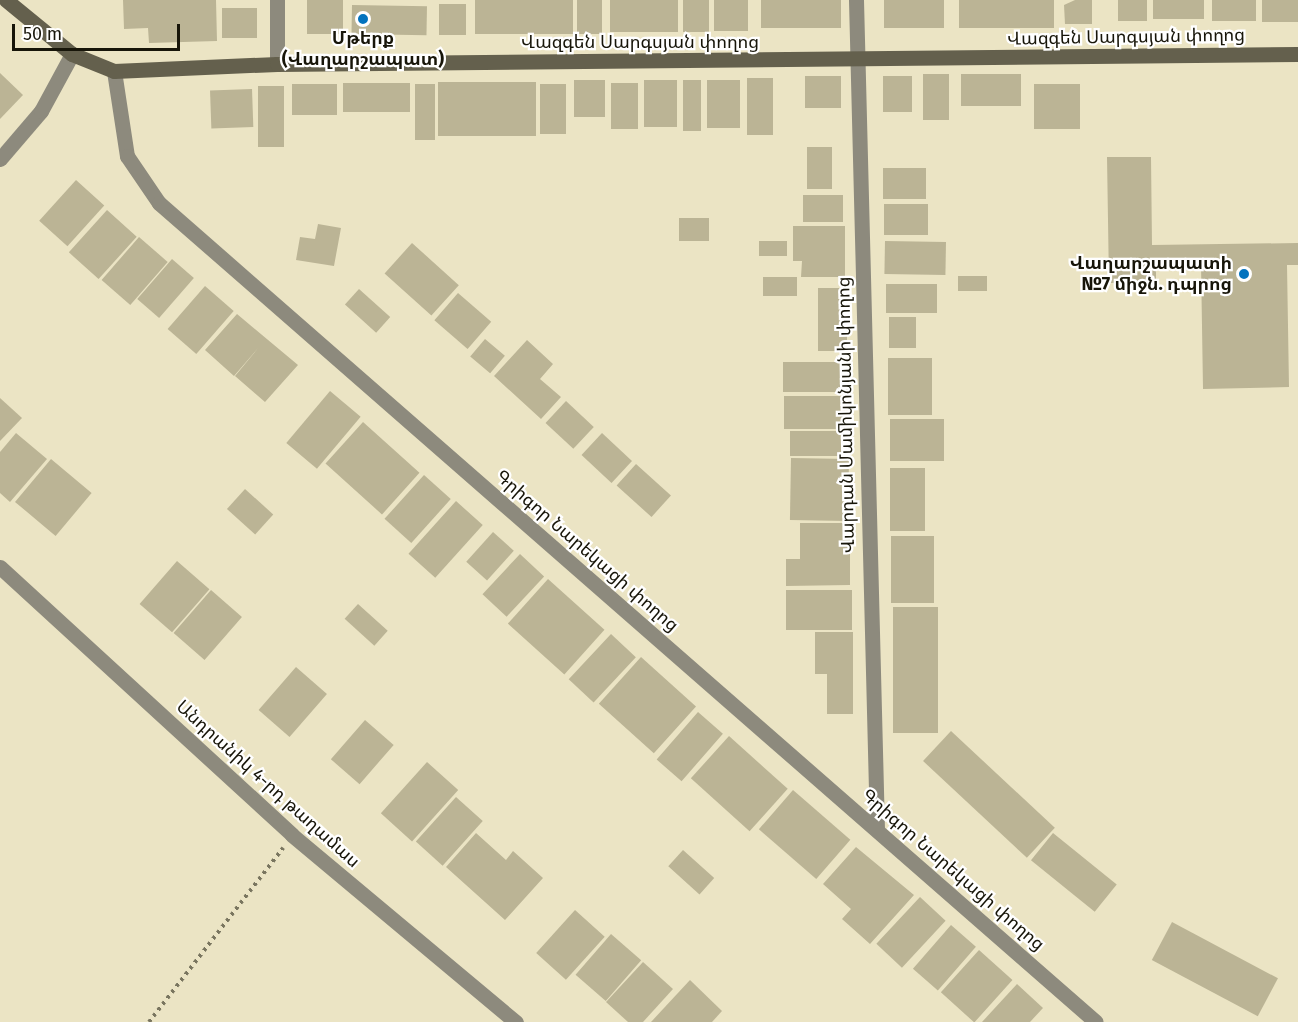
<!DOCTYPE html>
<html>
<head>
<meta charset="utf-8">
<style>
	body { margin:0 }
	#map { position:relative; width:1298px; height:1022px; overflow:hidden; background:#ebe4c4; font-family:"Fira Sans","Noto Sans Armenian",sans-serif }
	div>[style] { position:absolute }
	.building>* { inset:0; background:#bbb495; transform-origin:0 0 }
	.path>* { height:4px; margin-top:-2px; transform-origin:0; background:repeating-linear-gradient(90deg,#79755f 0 3px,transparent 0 7.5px) }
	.street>* { height:15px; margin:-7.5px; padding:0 7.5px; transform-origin:7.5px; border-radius:7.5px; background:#8d8a7d }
	.secondary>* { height:15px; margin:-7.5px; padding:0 7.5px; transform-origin:7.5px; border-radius:7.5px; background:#64604d }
	.dots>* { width:16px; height:16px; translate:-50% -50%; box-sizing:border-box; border:3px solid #fff; border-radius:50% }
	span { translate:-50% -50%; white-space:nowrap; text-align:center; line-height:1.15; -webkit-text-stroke:4.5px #fff; paint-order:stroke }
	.street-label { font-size:18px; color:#171509 }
	.poi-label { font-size:18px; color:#171509; font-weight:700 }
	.right { translate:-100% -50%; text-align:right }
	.scale { position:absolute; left:12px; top:24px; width:168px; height:27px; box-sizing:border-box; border:3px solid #171509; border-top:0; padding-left:8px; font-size:18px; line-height:21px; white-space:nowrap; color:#171509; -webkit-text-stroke:4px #fff; paint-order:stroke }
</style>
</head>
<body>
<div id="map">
	<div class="building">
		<div style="clip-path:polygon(123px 0,216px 0,217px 41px,149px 43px,148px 28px,124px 29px)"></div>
		<div style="left:307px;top:0;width:36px;height:34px"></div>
		<div style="left:475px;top:0;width:98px;height:34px"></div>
		<div style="left:577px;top:0;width:25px;height:34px"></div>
		<div style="left:610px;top:0;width:68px;height:32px"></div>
		<div style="left:683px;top:0;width:26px;height:32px"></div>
		<div style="left:714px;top:0;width:34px;height:31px"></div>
		<div style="left:761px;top:0;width:80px;height:28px"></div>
		<div style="left:884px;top:0;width:60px;height:28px"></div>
		<div style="left:959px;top:0;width:95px;height:28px"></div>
		<div style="clip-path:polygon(1075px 0,1092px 0,1092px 24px,1065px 24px,1064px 5px)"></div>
		<div style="left:1118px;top:0;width:29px;height:21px"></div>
		<div style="left:1153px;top:0;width:51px;height:19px"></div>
		<div style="left:1212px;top:0;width:44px;height:21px"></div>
		<div style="left:1262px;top:0;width:36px;height:22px"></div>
		<div style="left:439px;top:4px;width:27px;height:31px"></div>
		<div style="left:352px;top:5px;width:75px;height:29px;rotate:1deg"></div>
		<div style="left:222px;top:8px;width:35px;height:30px"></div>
		<div style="clip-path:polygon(0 73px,23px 95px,0 119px)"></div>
		<div style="left:923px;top:74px;width:26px;height:46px"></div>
		<div style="left:961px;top:74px;width:60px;height:32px"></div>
		<div style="left:805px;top:76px;width:36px;height:32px"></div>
		<div style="left:883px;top:76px;width:29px;height:36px"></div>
		<div style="left:747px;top:78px;width:26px;height:57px"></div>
		<div style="left:574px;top:80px;width:31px;height:37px"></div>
		<div style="left:644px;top:80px;width:33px;height:47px"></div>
		<div style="left:701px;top:80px;width:51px;height:18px;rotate:90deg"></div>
		<div style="left:707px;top:80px;width:33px;height:48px"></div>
		<div style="left:438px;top:82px;width:98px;height:54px"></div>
		<div style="left:343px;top:83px;width:67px;height:29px"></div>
		<div style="left:611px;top:83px;width:27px;height:46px"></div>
		<div style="left:292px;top:84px;width:45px;height:31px"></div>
		<div style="left:415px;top:84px;width:20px;height:56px"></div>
		<div style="left:540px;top:84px;width:26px;height:50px"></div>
		<div style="left:1034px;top:84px;width:46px;height:45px"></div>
		<div style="left:258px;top:86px;width:26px;height:61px"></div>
		<div style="left:252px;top:89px;width:38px;height:42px;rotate:88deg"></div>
		<div style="left:807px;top:147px;width:25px;height:42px"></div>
		<div style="clip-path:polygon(1107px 157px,1151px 157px,1152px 245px,1298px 243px,1298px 265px,1287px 265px,1289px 387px,1203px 389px,1201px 264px,1156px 265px,1156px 282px,1109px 283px)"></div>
		<div style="left:883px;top:168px;width:43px;height:31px"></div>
		<div style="left:76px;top:180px;width:38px;height:55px;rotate:42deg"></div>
		<div style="left:803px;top:195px;width:40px;height:27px"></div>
		<div style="left:884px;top:204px;width:44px;height:31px"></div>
		<div style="left:107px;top:210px;width:40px;height:57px;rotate:42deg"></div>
		<div style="left:679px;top:218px;width:30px;height:23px"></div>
		<div style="clip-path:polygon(318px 224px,341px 228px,334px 266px,296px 260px,300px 237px,315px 239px)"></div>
		<div style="clip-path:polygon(793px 226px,845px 226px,845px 277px,801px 277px,802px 261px,793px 261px)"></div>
		<div style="left:139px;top:237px;width:38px;height:57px;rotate:41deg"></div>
		<div style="left:759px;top:241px;width:28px;height:15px"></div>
		<div style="left:885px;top:241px;width:61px;height:33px;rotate:1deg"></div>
		<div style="left:412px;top:243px;width:63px;height:41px;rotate:42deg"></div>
		<div style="left:172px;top:259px;width:29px;height:53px;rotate:41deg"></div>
		<div style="left:987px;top:276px;width:15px;height:29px;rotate:90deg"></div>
		<div style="left:763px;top:277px;width:34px;height:19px"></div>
		<div style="left:886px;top:284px;width:51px;height:29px"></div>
		<div style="left:205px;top:286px;width:38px;height:57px;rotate:41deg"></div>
		<div style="left:818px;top:288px;width:29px;height:63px"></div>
		<div style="left:359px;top:289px;width:42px;height:21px;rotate:42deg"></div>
		<div style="left:458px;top:293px;width:44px;height:36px;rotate:41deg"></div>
		<div style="clip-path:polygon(237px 314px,298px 365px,265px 402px,235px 376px,259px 347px,234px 376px,205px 350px)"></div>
		<div style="left:889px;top:317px;width:27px;height:31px"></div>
		<div style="left:485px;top:339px;width:26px;height:23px;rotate:40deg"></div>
		<div style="clip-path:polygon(527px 340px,553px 364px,540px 379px,561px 397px,541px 419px,494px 376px)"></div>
		<div style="left:888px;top:358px;width:44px;height:57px"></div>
		<div style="left:848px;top:362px;width:30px;height:65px;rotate:90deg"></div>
		<div style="left:330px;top:391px;width:40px;height:68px;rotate:40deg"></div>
		<div style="left:784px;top:396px;width:61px;height:33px"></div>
		<div style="clip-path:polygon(0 398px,22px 418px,0 441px)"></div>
		<div style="left:566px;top:401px;width:38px;height:30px;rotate:43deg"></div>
		<div style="left:890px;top:419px;width:54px;height:42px"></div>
		<div style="left:363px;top:422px;width:76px;height:56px;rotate:42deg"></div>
		<div style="left:790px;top:431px;width:57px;height:25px"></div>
		<div style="clip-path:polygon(16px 433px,47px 459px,10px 502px,0 493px,0 452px)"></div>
		<div style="left:602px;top:433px;width:41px;height:30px;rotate:43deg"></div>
		<div style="left:51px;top:459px;width:53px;height:56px;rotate:40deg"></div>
		<div style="left:849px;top:459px;width:62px;height:58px;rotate:91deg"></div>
		<div style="left:636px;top:464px;width:47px;height:29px;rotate:42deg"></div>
		<div style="left:890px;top:468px;width:35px;height:63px"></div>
		<div style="left:424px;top:475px;width:36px;height:59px;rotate:42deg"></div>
		<div style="left:245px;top:489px;width:38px;height:27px;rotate:42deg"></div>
		<div style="left:456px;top:501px;width:36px;height:71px;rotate:42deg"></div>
		<div style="clip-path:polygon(800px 523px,850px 523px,850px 585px,786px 586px,786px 559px,800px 559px)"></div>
		<div style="left:493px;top:532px;width:28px;height:40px;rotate:42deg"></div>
		<div style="left:891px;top:536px;width:43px;height:67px"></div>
		<div style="left:520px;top:554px;width:33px;height:55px;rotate:43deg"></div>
		<div style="left:177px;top:561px;width:43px;height:57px;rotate:41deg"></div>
		<div style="left:548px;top:579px;width:76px;height:60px;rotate:42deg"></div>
		<div style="left:211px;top:590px;width:41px;height:57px;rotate:41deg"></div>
		<div style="left:852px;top:590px;width:40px;height:66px;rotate:90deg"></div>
		<div style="left:358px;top:604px;width:40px;height:20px;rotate:42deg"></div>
		<div style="left:893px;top:607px;width:45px;height:126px"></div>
		<div style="clip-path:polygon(815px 632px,853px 632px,853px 714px,827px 714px,827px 674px,815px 674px)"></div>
		<div style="left:611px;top:634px;width:34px;height:62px;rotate:43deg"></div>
		<div style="left:641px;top:657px;width:74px;height:63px;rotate:42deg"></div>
		<div style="left:296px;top:667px;width:41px;height:57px;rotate:41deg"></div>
		<div style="left:698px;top:712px;width:33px;height:63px;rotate:41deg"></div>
		<div style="left:365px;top:720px;width:38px;height:52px;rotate:41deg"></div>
		<div style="left:951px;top:731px;width:142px;height:41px;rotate:43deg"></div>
		<div style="left:729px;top:736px;width:79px;height:57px;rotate:42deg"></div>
		<div style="left:427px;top:762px;width:42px;height:69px;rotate:42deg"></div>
		<div style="left:793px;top:790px;width:76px;height:52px;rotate:41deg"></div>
		<div style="left:456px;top:797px;width:36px;height:60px;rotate:42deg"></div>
		<div style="clip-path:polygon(476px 833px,506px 860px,513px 851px,543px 878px,505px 920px,446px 867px)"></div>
		<div style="left:1053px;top:833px;width:82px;height:35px;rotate:39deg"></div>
		<div style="clip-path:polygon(856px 847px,914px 895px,870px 944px,842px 919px,851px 909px,823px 884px)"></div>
		<div style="left:683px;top:850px;width:42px;height:22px;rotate:42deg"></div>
		<div style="left:920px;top:897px;width:35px;height:64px;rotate:43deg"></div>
		<div style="left:575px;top:910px;width:40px;height:58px;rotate:42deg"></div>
		<div style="left:1172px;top:922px;width:120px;height:43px;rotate:28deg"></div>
		<div style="left:951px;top:925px;width:33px;height:58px;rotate:41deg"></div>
		<div style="left:611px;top:934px;width:40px;height:54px;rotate:41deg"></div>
		<div style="left:979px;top:950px;width:45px;height:57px;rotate:42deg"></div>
		<div style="clip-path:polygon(643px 962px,673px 989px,643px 1022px,628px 1022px,606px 1002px)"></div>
		<div style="clip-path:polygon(690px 980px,722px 1011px,712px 1022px,651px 1022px)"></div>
		<div style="clip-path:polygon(1017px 984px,1043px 1008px,1030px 1022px,982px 1022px)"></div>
	</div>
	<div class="path">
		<div style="left:149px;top:1022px;width:220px;rotate:-52.4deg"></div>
	</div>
	<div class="street">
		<div style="left:856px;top:0;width:830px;rotate:88.55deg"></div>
		<div style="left:277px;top:64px;width:64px;rotate:-90deg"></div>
		<div style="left:114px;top:71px;width:86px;rotate:81.3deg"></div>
		<div style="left:127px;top:156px;width:57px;rotate:55.8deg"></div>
		<div style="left:159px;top:203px;width:1244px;rotate:41.16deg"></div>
		<div style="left:0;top:159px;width:63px;rotate:-49.5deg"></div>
		<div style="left:41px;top:111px;width:65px;rotate:-61.5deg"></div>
		<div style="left:0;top:567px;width:396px;rotate:42.5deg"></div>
		<div style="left:292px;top:835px;width:292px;rotate:39.9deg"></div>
	</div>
	<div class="secondary">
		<div style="left:6px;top:0;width:85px;rotate:39.3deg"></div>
		<div style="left:72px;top:54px;width:45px;rotate:22deg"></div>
		<div style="left:114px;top:71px;width:163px;rotate:-2.5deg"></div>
		<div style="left:277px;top:64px;width:1021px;rotate:-0.56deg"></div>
	</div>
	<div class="dots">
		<div style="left:363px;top:19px;background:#0373be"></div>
		<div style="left:1244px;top:274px;background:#0373be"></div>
	</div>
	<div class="street-label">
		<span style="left:1126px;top:37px;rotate:-1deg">Վազգեն Սարգսյան փողոց</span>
		<span style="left:640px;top:42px">Վազգեն Սարգսյան փողոց</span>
		<span style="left:846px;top:415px;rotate:-91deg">Վարդան Մամիկոնյանի փողոց</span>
		<span style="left:587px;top:551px;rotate:41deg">Գրիգոր Նարեկացի փողոց</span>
		<span style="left:268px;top:784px;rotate:42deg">Անդրանիկ 4-րդ թաղամաս</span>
		<span style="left:953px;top:870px;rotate:41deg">Գրիգոր Նարեկացի փողոց</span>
	</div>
	<div class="poi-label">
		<span style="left:363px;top:49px">Մթերք<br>(Վաղարշապատ)</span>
		<span class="right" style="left:1232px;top:274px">Վաղարշապատի<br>№7 միջն. դպրոց</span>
	</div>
	<div class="scale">50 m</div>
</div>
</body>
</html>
